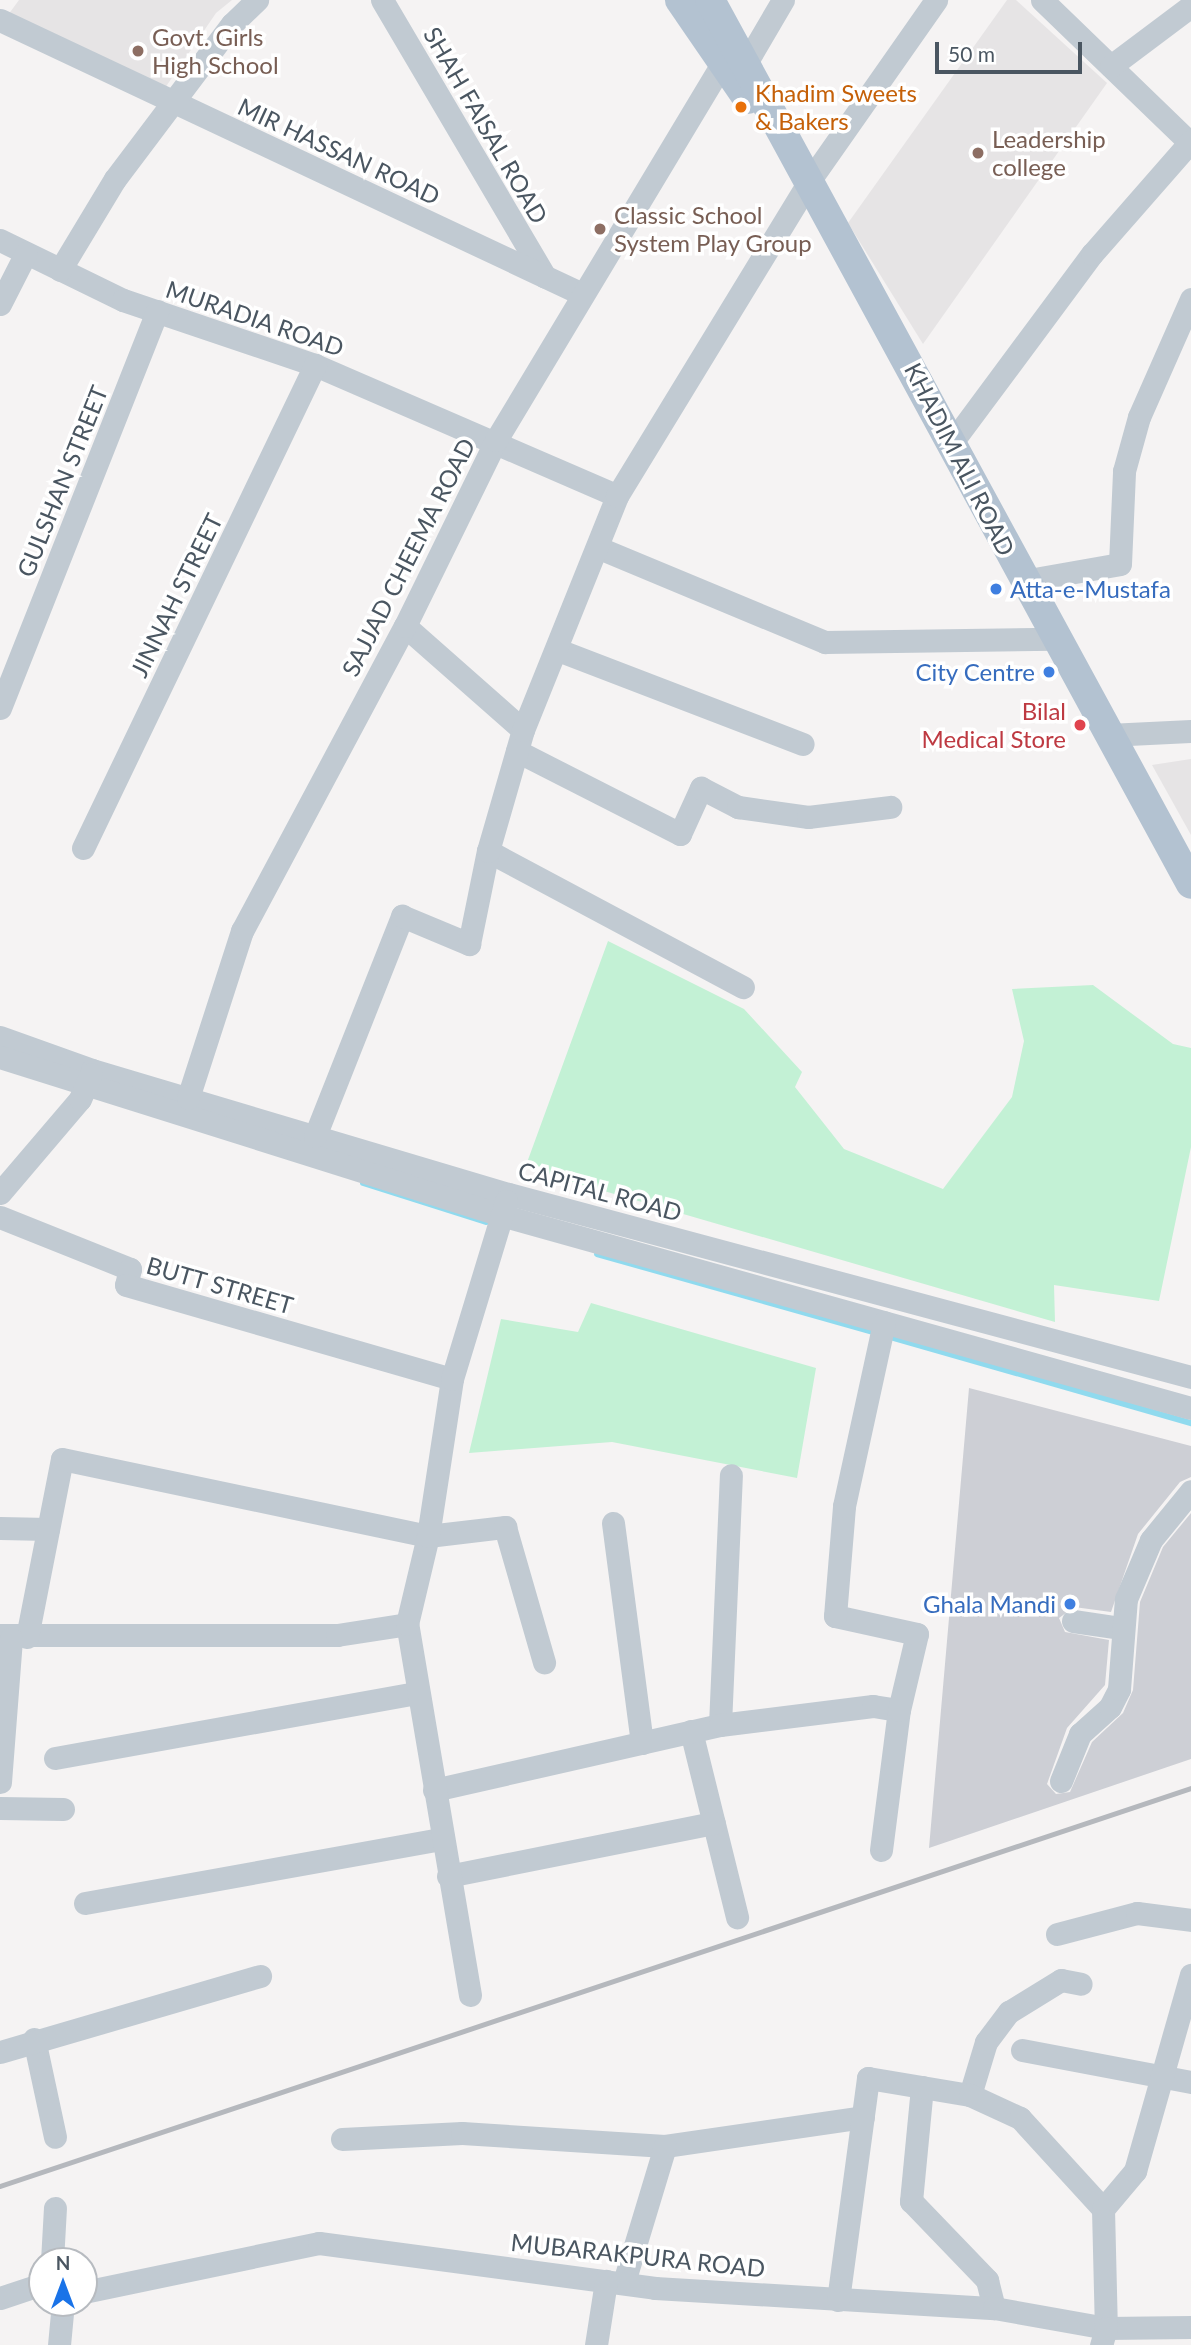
<!DOCTYPE html>
<html>
<head>
<meta charset="utf-8">
<style>
	body { margin:0 }
	#map { position:relative; width:1191px; height:2345px; overflow:hidden; background:#f5f3f3; font-family:Lato,sans-serif }
	div>[style] { position:absolute }
	.education>* { inset:0; background:#e6e4e5 }
	.green>* { inset:0; background:#c3f1d5 }
	.stream>* { height:6px; margin:-3px; padding:0 3px; transform-origin:3px; border-radius:3px; background:#90daee }
	.building>* { inset:0; background:#cdcfd5 }
	.minor>* { height:23px; margin:-11.5px; padding:0 11.5px; transform-origin:11.5px; border-radius:11.5px; background:#c1cad2 }
	.major>* { height:30px; margin:-15px; padding:0 15px; transform-origin:15px; border-radius:15px; background:#b3c2d1 }
	.rail>* { height:5px; margin:-2.5px; padding:0 2.5px; transform-origin:2.5px; border-radius:2.5px; background:#b5b8bd }
	.dots>* { width:19px; height:19px; translate:-50% -50%; box-sizing:border-box; border:4px solid #fff; border-radius:50% }
	span { translate:-50% -50%; white-space:nowrap; text-align:center; line-height:1.15; -webkit-text-stroke:7px #fff; paint-order:stroke }
	.education-label { font-size:24px; color:#785e54 }
	.left { translate:0 -50%; text-align:left }
	.food-label { font-size:24px; color:#c56008 }
	.street-label { font-size:24px; color:#4a5661 }
	.shop-label { font-size:24px; color:#366cbe }
	.right { translate:-100% -50%; text-align:right }
	.health-label { font-size:24px; color:#be3a42 }
	.north { position:absolute; left:28px; top:2247px; width:70px; height:70px; box-sizing:border-box; background:#fff; border:2px solid #b7bbc0; border-radius:50%; rotate:0deg; font-size:19px; font-weight:700; line-height:28px; text-align:center; color:#4a5661 }
	.north::after { content:''; display:block; margin:auto; width:24px; height:32px; background:#1a73e8; clip-path:polygon(50% 0,100% 100%,50% 72%,0 100%) }
	.scale { position:absolute; left:935px; top:42px; width:147px; height:32px; box-sizing:border-box; border:4px solid #4a5661; border-top:0; padding-left:9px; font-size:21px; line-height:24px; white-space:nowrap; color:#4a5661; -webkit-text-stroke:5px #fff; paint-order:stroke }
</style>
</head>
<body>
<div id="map">
	<div class="education">
		<div style="clip-path:polygon(19px 0,232px 0,216px 13px,165px 88px,8px 15px)"></div>
		<div style="clip-path:polygon(1007px 0,1016px 0,1107px 83px,923px 344px,848px 223px)"></div>
		<div style="clip-path:polygon(1191px 759px,1191px 835px,1152px 765px)"></div>
	</div>
	<div class="green">
		<div style="clip-path:polygon(608px 941px,744px 1009px,802px 1072px,795px 1087px,844px 1149px,943px 1189px,1012px 1097px,1024px 1041px,1012px 989px,1093px 985px,1173px 1044px,1191px 1048px,1191px 1147px,1159px 1301px,1054px 1285px,1055px 1322px,525px 1168px)"></div>
		<div style="clip-path:polygon(591px 1303px,816px 1368px,797px 1478px,612px 1442px,469px 1453px,501px 1319px,578px 1332px)"></div>
	</div>
	<div class="stream">
		<div style="left:363px;top:1183px;width:129px;rotate:17.6deg"></div>
		<div style="left:597px;top:1254px;width:290px;rotate:15.8deg"></div>
		<div style="left:887px;top:1336px;width:316px;rotate:16deg"></div>
	</div>
	<div class="building">
		<div style="clip-path:polygon(969px 1388px,1191px 1446px,1191px 1477px,1180px 1482px,1138px 1534px,1111px 1612px,1074px 1607px,1059px 1618px,1065px 1632px,1109px 1640px,1105px 1685px,1067px 1728px,1047px 1784px,1056px 1794px,1070px 1792px,1092px 1742px,1123px 1713px,1133px 1690px,1140px 1602px,1163px 1547px,1191px 1513px,1191px 1759px,929px 1848px)"></div>
	</div>
	<div class="minor">
		<div style="left:382px;top:0;width:321px;rotate:59.5deg"></div>
		<div style="left:1042px;top:0;width:207px;rotate:44deg"></div>
		<div style="left:0;top:20px;width:641px;rotate:25.21deg"></div>
		<div style="left:746px;top:63px;width:73px;rotate:-59.6deg"></div>
		<div style="left:1111px;top:66px;width:100px;rotate:-36.9deg"></div>
		<div style="left:0;top:240px;width:137px;rotate:26deg"></div>
		<div style="left:123px;top:300px;width:203px;rotate:18.7deg"></div>
		<div style="left:315px;top:365px;width:329px;rotate:23.4deg"></div>
		<div style="left:60px;top:270px;width:106px;rotate:-58.9deg"></div>
		<div style="left:115px;top:179px;width:194px;rotate:-53deg"></div>
		<div style="left:232px;top:24px;width:35px;rotate:-44deg"></div>
		<div style="left:0;top:304px;width:57px;rotate:-63deg"></div>
		<div style="left:953px;top:441px;width:233px;rotate:-53.4deg"></div>
		<div style="left:1092px;top:254px;width:150px;rotate:-48.8deg"></div>
		<div style="left:599px;top:548px;width:245px;rotate:22.6deg"></div>
		<div style="left:825px;top:642px;width:229px;rotate:-0.8deg"></div>
		<div style="left:1023px;top:581px;width:98px;rotate:-9.9deg"></div>
		<div style="left:1120px;top:564px;width:93px;rotate:-87.5deg"></div>
		<div style="left:1124px;top:471px;width:56px;rotate:-74.5deg"></div>
		<div style="left:1139px;top:417px;width:129px;rotate:-66.2deg"></div>
		<div style="left:405px;top:626px;width:157px;rotate:41.4deg"></div>
		<div style="left:558px;top:650px;width:262px;rotate:21deg"></div>
		<div style="left:0;top:708px;width:427px;rotate:-68.4deg"></div>
		<div style="left:1108px;top:735px;width:83px;rotate:-2.8deg"></div>
		<div style="left:517px;top:751px;width:183px;rotate:27deg"></div>
		<div style="left:680px;top:834px;width:51px;rotate:-65.5deg"></div>
		<div style="left:701px;top:788px;width:42px;rotate:27.2deg"></div>
		<div style="left:738px;top:807px;width:71px;rotate:8.1deg"></div>
		<div style="left:808px;top:817px;width:83px;rotate:-7deg"></div>
		<div style="left:83px;top:848px;width:536px;rotate:-64.34deg"></div>
		<div style="left:488px;top:851px;width:289px;rotate:28.1deg"></div>
		<div style="left:0;top:1037px;width:98px;rotate:19.7deg"></div>
		<div style="left:92px;top:1070px;width:435px;rotate:16.6deg"></div>
		<div style="left:509px;top:1194px;width:706px;rotate:15.02deg"></div>
		<div style="left:0;top:1057px;width:525px;rotate:17.5deg"></div>
		<div style="left:501px;top:1215px;width:716px;rotate:15.63deg"></div>
		<div style="left:188px;top:1098px;width:176px;rotate:-72.1deg"></div>
		<div style="left:242px;top:931px;width:346px;rotate:-61.9deg"></div>
		<div style="left:405px;top:626px;width:207px;rotate:-63.9deg"></div>
		<div style="left:496px;top:440px;width:439px;rotate:-59deg"></div>
		<div style="left:315px;top:1136px;width:237px;rotate:-68.4deg"></div>
		<div style="left:402px;top:916px;width:73px;rotate:22.7deg"></div>
		<div style="left:469px;top:944px;width:95px;rotate:-78.5deg"></div>
		<div style="left:488px;top:851px;width:126px;rotate:-73.9deg"></div>
		<div style="left:523px;top:730px;width:252px;rotate:-68.1deg"></div>
		<div style="left:617px;top:496px;width:370px;rotate:-58.6deg"></div>
		<div style="left:810px;top:180px;width:220px;rotate:-55deg"></div>
		<div style="left:0;top:1193px;width:123px;rotate:-49.6deg"></div>
		<div style="left:80px;top:1099px;width:27px;rotate:-66deg"></div>
		<div style="left:0;top:1217px;width:140px;rotate:21.8deg"></div>
		<div style="left:130px;top:1269px;width:16px;rotate:104deg"></div>
		<div style="left:126px;top:1285px;width:339px;rotate:16.1deg"></div>
		<div style="left:613px;top:1523px;width:222px;rotate:82.5deg"></div>
		<div style="left:0;top:1528px;width:48px;rotate:1.2deg"></div>
		<div style="left:1073px;top:1621px;width:49px;rotate:8.3deg"></div>
		<div style="left:0;top:1635px;width:337px"></div>
		<div style="left:337px;top:1635px;width:71px;rotate:-8.9deg"></div>
		<div style="left:27px;top:1637px;width:181px;rotate:-78.9deg"></div>
		<div style="left:62px;top:1459px;width:374px;rotate:11.9deg"></div>
		<div style="left:428px;top:1536px;width:78px;rotate:-6.7deg"></div>
		<div style="left:505px;top:1527px;width:141px;rotate:73.9deg"></div>
		<div style="left:720px;top:1725px;width:250px;rotate:-87.5deg"></div>
		<div style="left:691px;top:1731px;width:192px;rotate:76.1deg"></div>
		<div style="left:55px;top:1758px;width:369px;rotate:-10.2deg"></div>
		<div style="left:1061px;top:1781px;width:51px;rotate:-68deg"></div>
		<div style="left:1080px;top:1734px;width:40px;rotate:-42deg"></div>
		<div style="left:1110px;top:1707px;width:20px;rotate:-63deg"></div>
		<div style="left:1119px;top:1689px;width:90px;rotate:-85.6deg"></div>
		<div style="left:1126px;top:1599px;width:64px;rotate:-67deg"></div>
		<div style="left:1151px;top:1540px;width:63px;rotate:-50.8deg"></div>
		<div style="left:0;top:1782px;width:144px;rotate:-85.6deg"></div>
		<div style="left:434px;top:1790px;width:293px;rotate:-12.8deg"></div>
		<div style="left:720px;top:1725px;width:154px;rotate:-7.1deg"></div>
		<div style="left:873px;top:1706px;width:26px;rotate:9deg"></div>
		<div style="left:0;top:1808px;width:63px;rotate:0.9deg"></div>
		<div style="left:881px;top:1850px;width:141px;rotate:-82.7deg"></div>
		<div style="left:899px;top:1710px;width:78px;rotate:-76.7deg"></div>
		<div style="left:917px;top:1634px;width:84px;rotate:-167.6deg"></div>
		<div style="left:835px;top:1616px;width:110px;rotate:-85.3deg"></div>
		<div style="left:844px;top:1506px;width:188px;rotate:-77.7deg"></div>
		<div style="left:448px;top:1876px;width:271px;rotate:-11.3deg"></div>
		<div style="left:85px;top:1903px;width:362px;rotate:-10.2deg"></div>
		<div style="left:1057px;top:1934px;width:83px;rotate:-14.7deg"></div>
		<div style="left:1137px;top:1913px;width:54px;rotate:7.4deg"></div>
		<div style="left:470px;top:1995px;width:376px;rotate:-99.6deg"></div>
		<div style="left:407px;top:1624px;width:90px;rotate:-76.6deg"></div>
		<div style="left:428px;top:1536px;width:159px;rotate:-81.3deg"></div>
		<div style="left:452px;top:1379px;width:186px;rotate:-73.1deg"></div>
		<div style="left:34px;top:2039px;width:100px;rotate:77.9deg"></div>
		<div style="left:1022px;top:2050px;width:172px;rotate:10.7deg"></div>
		<div style="left:0;top:2052px;width:271px;rotate:-16.3deg"></div>
		<div style="left:922px;top:2087px;width:115px;rotate:95.5deg"></div>
		<div style="left:911px;top:2201px;width:110px;rotate:46.1deg"></div>
		<div style="left:987px;top:2280px;width:29px;rotate:76deg"></div>
		<div style="left:970px;top:2095px;width:55px;rotate:-73.2deg"></div>
		<div style="left:986px;top:2042px;width:38px;rotate:-53deg"></div>
		<div style="left:1009px;top:2012px;width:61px;rotate:-31.6deg"></div>
		<div style="left:1061px;top:1980px;width:20px;rotate:11deg"></div>
		<div style="left:342px;top:2139px;width:120px;rotate:-2.9deg"></div>
		<div style="left:462px;top:2133px;width:203px;rotate:3.7deg"></div>
		<div style="left:665px;top:2146px;width:200px;rotate:-8.3deg"></div>
		<div style="left:1103px;top:2209px;width:50px;rotate:-49.9deg"></div>
		<div style="left:1135px;top:2171px;width:204px;rotate:-74.1deg"></div>
		<div style="left:52px;top:2261px;width:53px;rotate:-86.8deg"></div>
		<div style="left:624px;top:2282px;width:142px;rotate:-73.2deg"></div>
		<div style="left:84px;top:2292px;width:240px;rotate:-11.8deg"></div>
		<div style="left:319px;top:2243px;width:339px;rotate:7.6deg"></div>
		<div style="left:655px;top:2288px;width:340px;rotate:3.4deg"></div>
		<div style="left:994px;top:2308px;width:114px;rotate:10.1deg"></div>
		<div style="left:1106px;top:2328px;width:85px;rotate:-0.7deg"></div>
		<div style="left:0;top:2298px;width:44px;rotate:-18.4deg"></div>
		<div style="left:838px;top:2300px;width:224px;rotate:-82.3deg"></div>
		<div style="left:868px;top:2078px;width:103px;rotate:9.5deg"></div>
		<div style="left:970px;top:2095px;width:55px;rotate:24.7deg"></div>
		<div style="left:1020px;top:2118px;width:123px;rotate:47.6deg"></div>
		<div style="left:1103px;top:2209px;width:119px;rotate:88.6deg"></div>
		<div style="left:1106px;top:2328px;width:18px;rotate:106deg"></div>
		<div style="left:59px;top:2345px;width:42px;rotate:-84.6deg"></div>
		<div style="left:596px;top:2345px;width:65px;rotate:-81.1deg"></div>
	</div>
	<div class="major">
		<div style="left:680px;top:0;width:120px;rotate:55.5deg"></div>
		<div style="left:710px;top:0;width:1006px;rotate:61.45deg"></div>
	</div>
	<div class="rail">
		<div style="left:0;top:2186px;width:1256px;rotate:-18.48deg"></div>
	</div>
	<div class="dots">
		<div style="left:138px;top:51px;background:#8d6e63"></div>
		<div style="left:741px;top:107px;background:#e8710a"></div>
		<div style="left:978px;top:153px;background:#8d6e63"></div>
		<div style="left:600px;top:229px;background:#8d6e63"></div>
		<div style="left:996px;top:589px;background:#3f7fe0"></div>
		<div style="left:1049px;top:672px;background:#3f7fe0"></div>
		<div style="left:1080px;top:725px;background:#e0444e"></div>
		<div style="left:1070px;top:1604px;background:#3f7fe0"></div>
	</div>
	<div class="education-label">
		<span class="left" style="left:152px;top:51px">Govt. Girls<br>High School</span>
		<span class="left" style="left:992px;top:153px">Leadership<br>college</span>
		<span class="left" style="left:614px;top:229px">Classic School<br>System Play Group</span>
	</div>
	<div class="food-label">
		<span class="left" style="left:755px;top:107px">Khadim Sweets<br>&amp; Bakers</span>
	</div>
	<div class="street-label">
		<span style="left:486px;top:125px;rotate:60deg">SHAH FAISAL ROAD</span>
		<span style="left:339px;top:151px;rotate:25deg">MIR HASSAN ROAD</span>
		<span style="left:255px;top:318px;rotate:19deg">MURADIA ROAD</span>
		<span style="left:960px;top:459px;rotate:63deg">KHADIM ALI ROAD</span>
		<span style="left:62px;top:481px;rotate:-68deg">GULSHAN STREET</span>
		<span style="left:408px;top:557px;rotate:-63deg">SAJJAD CHEEMA ROAD</span>
		<span style="left:176px;top:595px;rotate:-64deg">JINNAH STREET</span>
		<span style="left:600px;top:1191px;rotate:15deg">CAPITAL ROAD</span>
		<span style="left:220px;top:1285px;rotate:16deg">BUTT STREET</span>
		<span style="left:638px;top:2255px;rotate:6deg">MUBARAKPURA ROAD</span>
	</div>
	<div class="shop-label">
		<span class="left" style="left:1010px;top:589px">Atta-e-Mustafa</span>
		<span class="right" style="left:1035px;top:672px">City Centre</span>
		<span class="right" style="left:1056px;top:1604px">Ghala Mandi</span>
	</div>
	<div class="health-label">
		<span class="right" style="left:1066px;top:725px">Bilal<br>Medical Store</span>
	</div>
	<div class="north">N</div>
	<div class="scale">50 m</div>
</div>
</body>
</html>
